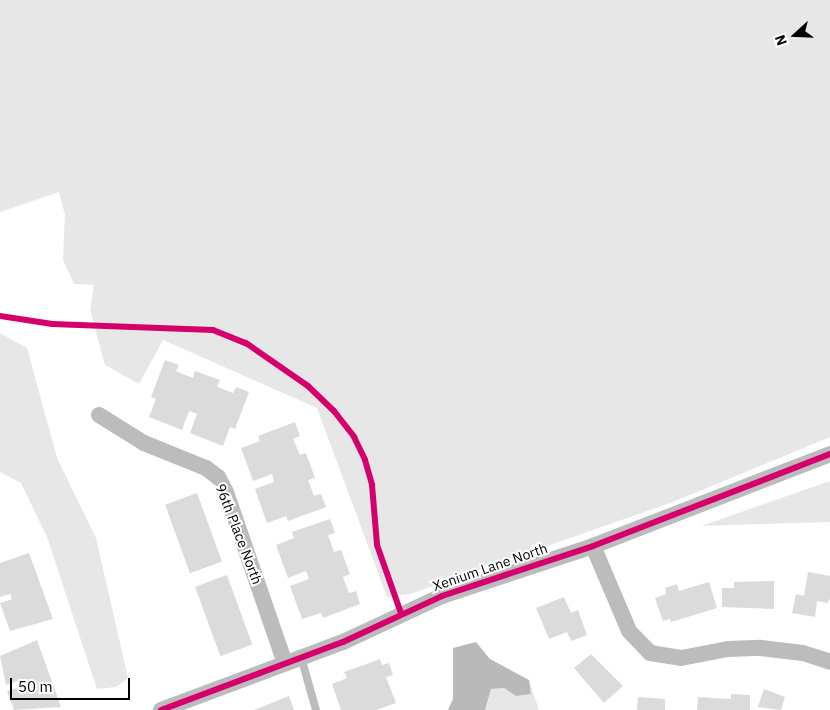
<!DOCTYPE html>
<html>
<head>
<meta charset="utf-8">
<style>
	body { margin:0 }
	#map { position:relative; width:830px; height:710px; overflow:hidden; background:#fff; font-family:"IBM Plex Sans",sans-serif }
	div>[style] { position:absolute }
	.green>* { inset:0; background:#e7e7e7 }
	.water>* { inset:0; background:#b9b9b9 }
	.building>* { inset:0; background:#dbdbdb; transform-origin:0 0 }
	.lane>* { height:8px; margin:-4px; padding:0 4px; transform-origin:4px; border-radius:4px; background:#bcbcbc }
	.street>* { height:16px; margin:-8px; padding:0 8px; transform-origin:8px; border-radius:8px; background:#bcbcbc }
	.cycleway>* { height:6px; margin:-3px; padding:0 3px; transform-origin:3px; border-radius:3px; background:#d6006c }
	span { translate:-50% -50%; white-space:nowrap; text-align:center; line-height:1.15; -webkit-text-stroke:4px #fff; paint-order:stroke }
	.street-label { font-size:14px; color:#000 }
	.north { position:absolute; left:770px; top:10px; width:50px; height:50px; -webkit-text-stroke:4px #fff; paint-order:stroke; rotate:250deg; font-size:14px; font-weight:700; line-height:20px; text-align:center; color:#000 }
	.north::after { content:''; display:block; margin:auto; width:18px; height:22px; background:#000; clip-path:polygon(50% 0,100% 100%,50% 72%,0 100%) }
	.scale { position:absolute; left:10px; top:678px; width:120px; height:22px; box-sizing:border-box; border:2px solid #000; border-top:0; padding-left:6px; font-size:15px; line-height:18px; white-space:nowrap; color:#000; -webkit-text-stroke:4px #fff; paint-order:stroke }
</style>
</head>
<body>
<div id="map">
	<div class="green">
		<div style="clip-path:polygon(0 0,830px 0,830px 437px,673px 502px,410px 594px,387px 597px,317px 408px,163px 340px,139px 384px,105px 365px,90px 310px,94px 285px,74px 284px,63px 260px,65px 215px,59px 192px,0 212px)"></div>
		<div style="clip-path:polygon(0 333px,27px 348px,57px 458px,96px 538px,128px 678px,116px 687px,97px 689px,47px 537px,21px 483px,0 472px)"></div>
		<div style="clip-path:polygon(830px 481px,830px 522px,701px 526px)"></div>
		<div style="clip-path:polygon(529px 680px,539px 710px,485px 710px,491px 689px,504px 688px,516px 696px,531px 694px)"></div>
	</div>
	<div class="water">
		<div style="clip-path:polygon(476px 642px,490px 659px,529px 680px,531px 694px,516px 696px,504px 688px,491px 689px,485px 710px,448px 710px,453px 699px,453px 648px)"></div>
	</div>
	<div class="building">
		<div style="clip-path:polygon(165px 360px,179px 365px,176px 371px,183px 374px,193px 378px,195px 371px,220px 380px,217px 387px,233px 393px,236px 387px,249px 392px,235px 429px,230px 427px,223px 446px,190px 433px,197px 414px,189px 411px,182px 430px,149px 417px,156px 399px,151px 397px)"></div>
		<div style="clip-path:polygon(295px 422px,300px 436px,293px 439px,300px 455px,306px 453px,315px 478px,308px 480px,314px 496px,321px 494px,326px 507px,288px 521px,286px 516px,267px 523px,255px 489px,274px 482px,272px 474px,253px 481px,241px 448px,260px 441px,258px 436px)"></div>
		<div style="left:197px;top:493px;width:73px;height:34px;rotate:70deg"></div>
		<div style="clip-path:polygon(330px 519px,335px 533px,328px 535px,334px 552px,341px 550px,350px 574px,343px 577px,349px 593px,356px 591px,360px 604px,323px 618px,321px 613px,302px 619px,290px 586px,309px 579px,306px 571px,288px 578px,276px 545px,294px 538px,292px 532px)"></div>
		<div style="clip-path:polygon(29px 553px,53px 619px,10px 631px,0 603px,12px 599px,10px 594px,0 597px,0 563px)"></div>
		<div style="clip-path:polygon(808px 572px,830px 576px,830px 599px,827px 603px,817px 601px,815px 617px,792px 613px,796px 594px,804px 596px)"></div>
		<div style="left:227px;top:575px;width:74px;height:34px;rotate:70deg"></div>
		<div style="clip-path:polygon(774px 581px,774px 609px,722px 607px,722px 588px,734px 588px,734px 582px)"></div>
		<div style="clip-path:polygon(709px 582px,717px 608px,671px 622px,670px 619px,663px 621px,655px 598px,666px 594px,665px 588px,677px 584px,679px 591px)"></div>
		<div style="clip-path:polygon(564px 597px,571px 613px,578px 610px,587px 635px,571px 641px,567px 632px,549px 639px,536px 608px)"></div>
		<div style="clip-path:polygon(37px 640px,61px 707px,14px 710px,7px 691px,20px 687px,18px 681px,6px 685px,0 656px)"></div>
		<div style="clip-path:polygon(591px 654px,623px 686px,604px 703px,574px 668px)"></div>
		<div style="clip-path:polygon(380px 659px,382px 665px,389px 663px,393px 675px,386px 677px,396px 703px,376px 710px,341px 710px,332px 684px,347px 678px,344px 672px)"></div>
		<div style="clip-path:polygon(764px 689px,785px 697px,781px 710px,758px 707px)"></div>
		<div style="clip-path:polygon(731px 694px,750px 695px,750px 710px,697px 710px,698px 697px,731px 699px)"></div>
		<div style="clip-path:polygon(289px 696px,294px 710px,254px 710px)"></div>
		<div style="clip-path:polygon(638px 697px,665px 699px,665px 710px,637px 710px)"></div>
	</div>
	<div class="lane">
		<div style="left:301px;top:657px;width:55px;rotate:74.2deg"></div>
	</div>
	<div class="street">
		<div style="left:99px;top:415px;width:53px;rotate:31.9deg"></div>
		<div style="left:144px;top:443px;width:67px;rotate:22deg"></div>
		<div style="left:206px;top:468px;width:15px;rotate:37deg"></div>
		<div style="left:218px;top:477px;width:17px;rotate:62deg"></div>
		<div style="left:226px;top:492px;width:181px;rotate:71deg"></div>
		<div style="left:593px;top:546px;width:92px;rotate:67deg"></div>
		<div style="left:629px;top:631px;width:30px;rotate:46deg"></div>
		<div style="left:650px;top:653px;width:31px;rotate:9deg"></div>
		<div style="left:681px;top:658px;width:48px;rotate:-10.8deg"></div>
		<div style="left:728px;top:649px;width:33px;rotate:-2deg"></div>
		<div style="left:761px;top:648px;width:42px;rotate:6.8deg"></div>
		<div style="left:803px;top:653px;width:28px;rotate:18deg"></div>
		<div style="left:161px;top:710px;width:194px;rotate:-20.5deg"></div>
		<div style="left:343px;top:642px;width:109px;rotate:-24.9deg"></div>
		<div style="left:442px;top:596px;width:159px;rotate:-18.3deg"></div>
		<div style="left:593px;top:546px;width:254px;rotate:-21.2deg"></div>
	</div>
	<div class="cycleway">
		<div style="left:0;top:316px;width:53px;rotate:8.7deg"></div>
		<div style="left:52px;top:324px;width:161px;rotate:2.1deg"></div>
		<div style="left:213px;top:330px;width:35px;rotate:22deg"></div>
		<div style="left:246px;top:343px;width:75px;rotate:34.7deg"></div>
		<div style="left:308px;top:386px;width:36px;rotate:44deg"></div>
		<div style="left:334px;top:411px;width:33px;rotate:52deg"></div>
		<div style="left:354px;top:437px;width:25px;rotate:64deg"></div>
		<div style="left:365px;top:460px;width:26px;rotate:74deg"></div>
		<div style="left:372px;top:485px;width:60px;rotate:85.2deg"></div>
		<div style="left:377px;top:545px;width:72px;rotate:70.6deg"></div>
		<div style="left:161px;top:710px;width:194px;rotate:-20.5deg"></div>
		<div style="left:343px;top:642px;width:109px;rotate:-24.9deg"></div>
		<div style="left:442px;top:596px;width:159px;rotate:-18.3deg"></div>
		<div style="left:593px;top:546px;width:254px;rotate:-21.2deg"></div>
	</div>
	<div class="street-label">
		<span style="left:239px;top:534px;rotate:69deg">96th Place North</span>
		<span style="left:490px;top:567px;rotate:-19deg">Xenium Lane North</span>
	</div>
	<div class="north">N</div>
	<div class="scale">50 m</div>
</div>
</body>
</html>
